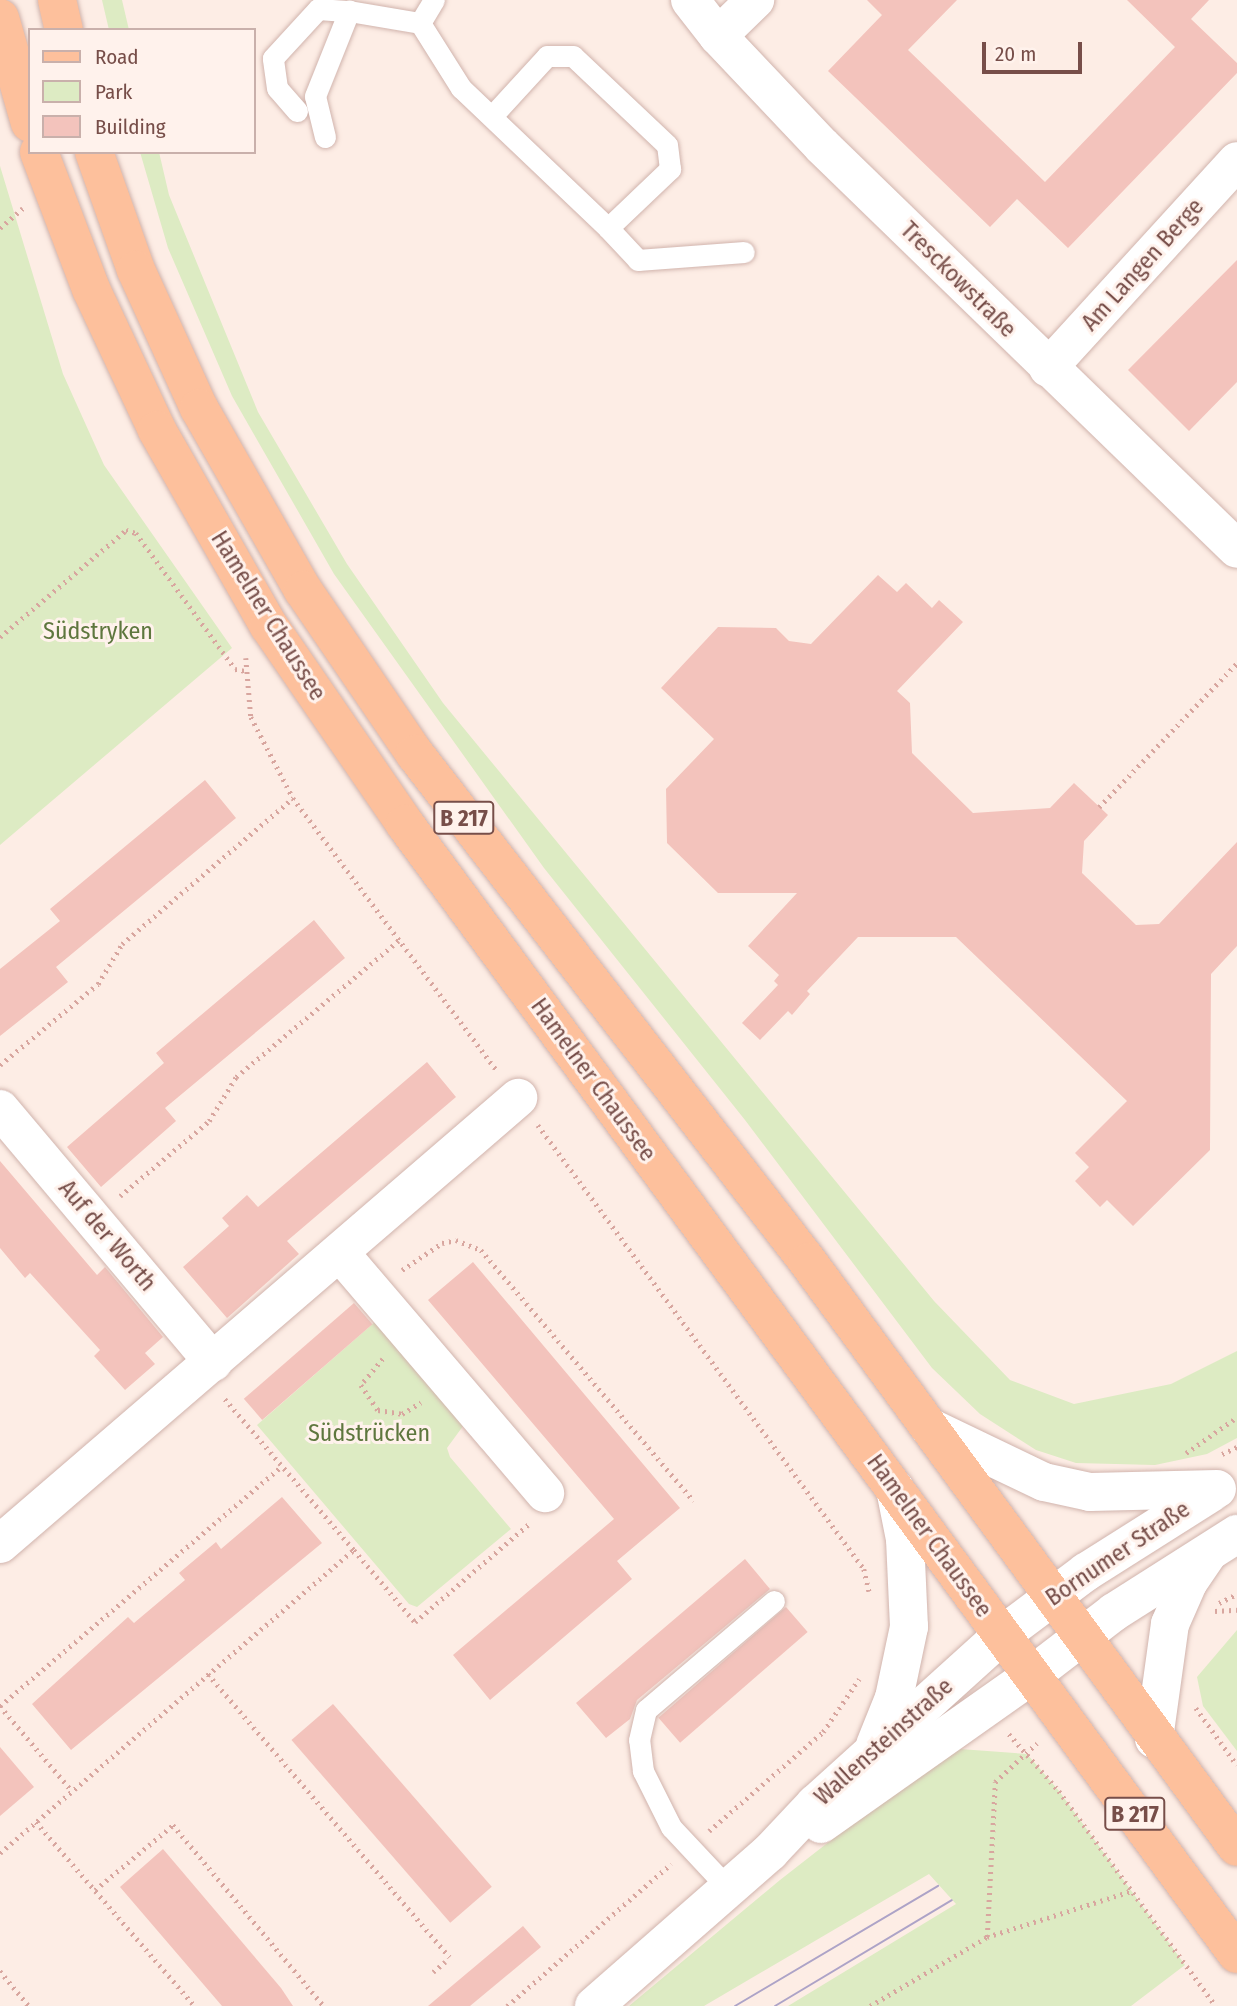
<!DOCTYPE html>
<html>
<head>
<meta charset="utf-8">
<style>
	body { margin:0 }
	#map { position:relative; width:1237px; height:2006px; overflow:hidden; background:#fdede5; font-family:"Fira Sans Condensed",sans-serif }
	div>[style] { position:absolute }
	.green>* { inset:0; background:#ddebc3 }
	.building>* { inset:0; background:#f3c3bc; transform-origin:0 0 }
	.path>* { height:4.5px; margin-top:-2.25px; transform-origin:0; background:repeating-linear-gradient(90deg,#d8a69f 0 2px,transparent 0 7px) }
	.roads { filter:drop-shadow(0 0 2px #d1b4ad) drop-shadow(0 0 2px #d1b4ad) }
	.service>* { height:21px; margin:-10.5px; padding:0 10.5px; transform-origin:10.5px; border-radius:10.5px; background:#fff }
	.minor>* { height:38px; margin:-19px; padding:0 19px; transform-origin:19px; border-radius:19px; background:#fff }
	.tertiary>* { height:38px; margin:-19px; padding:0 19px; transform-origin:19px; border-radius:19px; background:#fff }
	.secondary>* { height:38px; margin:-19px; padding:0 19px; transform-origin:19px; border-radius:19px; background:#fff }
	.primary>* { height:38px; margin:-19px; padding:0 19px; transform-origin:19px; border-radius:19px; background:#fdc09c }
	.tram>* { height:2px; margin:-1px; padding:0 1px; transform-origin:1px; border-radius:1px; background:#ada3c7 }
	span { translate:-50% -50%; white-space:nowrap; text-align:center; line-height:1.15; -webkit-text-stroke:6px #fff2ec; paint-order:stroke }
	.shield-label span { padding:2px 5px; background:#fff2ec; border:2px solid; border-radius:5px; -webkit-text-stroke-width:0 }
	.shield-label { font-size:23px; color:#774e49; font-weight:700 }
	.street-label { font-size:24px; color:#774e49 }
	.park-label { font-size:24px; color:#5e773e }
	.legend { position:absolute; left:28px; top:28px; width:228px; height:126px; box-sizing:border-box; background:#fff2ec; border:2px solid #c9b0ab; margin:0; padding:9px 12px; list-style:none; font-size:21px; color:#774e49 }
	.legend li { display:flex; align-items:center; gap:14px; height:35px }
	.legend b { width:35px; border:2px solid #c9b0ab }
	.scale { position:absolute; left:982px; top:42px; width:100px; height:32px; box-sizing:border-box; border:4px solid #774e49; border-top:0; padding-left:9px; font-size:21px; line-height:24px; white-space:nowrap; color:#774e49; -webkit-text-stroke:5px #fff2ec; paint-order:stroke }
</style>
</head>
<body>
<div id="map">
	<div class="green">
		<div style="clip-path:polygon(102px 0,122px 0,129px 30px,109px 30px)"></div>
		<div style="clip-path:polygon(140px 152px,159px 152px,169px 195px,258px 412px,347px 564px,443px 703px,934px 1301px,1010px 1380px,1074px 1404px,1171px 1384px,1237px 1351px,1237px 1438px,1207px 1454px,1155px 1465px,1076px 1463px,1036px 1450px,980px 1414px,932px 1368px,745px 1120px,544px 868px,334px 574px,232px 396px,168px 248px)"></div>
		<div style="clip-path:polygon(0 166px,63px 374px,104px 465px,232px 648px,0 845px)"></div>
		<div style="clip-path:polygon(384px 1314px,466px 1422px,447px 1448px,450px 1457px,511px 1529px,417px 1607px,409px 1604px,257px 1425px)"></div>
		<div style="clip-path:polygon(1237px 1630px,1237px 1751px,1203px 1706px,1197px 1677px)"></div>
		<div style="clip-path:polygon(960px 1749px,1027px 1754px,1059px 1791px,1185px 1965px,1131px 2006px,788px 2006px,956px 1904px,929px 1874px,704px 2006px,629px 2006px,780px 1880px,871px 1809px)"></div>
	</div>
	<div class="building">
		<div style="clip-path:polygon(867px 0,957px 0,908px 50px,1045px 182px,1175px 47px,1127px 0,1209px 0,1191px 19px,1237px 63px,1237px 73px,1068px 248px,1017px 199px,990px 227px,828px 71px,882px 15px)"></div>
		<div style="clip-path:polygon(1237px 260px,1237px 382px,1189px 431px,1128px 370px)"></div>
		<div style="clip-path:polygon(878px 575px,897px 592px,906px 583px,932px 608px,939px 600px,963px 622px,897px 691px,910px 703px,912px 753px,973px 813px,1050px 808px,1074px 783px,1108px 815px,1084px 841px,1082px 873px,1136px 925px,1159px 924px,1237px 842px,1237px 946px,1211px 974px,1210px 1150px,1133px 1226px,1107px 1200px,1100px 1207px,1075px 1181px,1089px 1167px,1075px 1153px,1127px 1101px,956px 937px,858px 937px,807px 991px,810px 994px,792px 1015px,788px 1011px,760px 1040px,742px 1023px,778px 985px,774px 981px,779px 975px,748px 946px,797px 893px,718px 893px,667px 843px,666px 789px,714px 739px,661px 688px,718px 627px,776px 628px,789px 641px,811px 644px)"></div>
		<div style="clip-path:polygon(205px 780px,236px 818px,56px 967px,68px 982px,0 1036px,0 969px,60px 921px,50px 909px)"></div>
		<div style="clip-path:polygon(314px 920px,345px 958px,165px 1108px,176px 1121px,101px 1187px,67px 1147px,164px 1063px,156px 1053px)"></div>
		<div style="clip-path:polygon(427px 1062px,456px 1097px,287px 1241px,299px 1254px,227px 1318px,183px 1267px,229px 1226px,222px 1218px,247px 1195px,258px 1207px)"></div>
		<div style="clip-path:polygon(0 1161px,97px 1275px,105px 1267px,163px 1337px,145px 1353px,155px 1364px,125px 1390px,94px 1356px,100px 1350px,30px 1273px,25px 1278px,0 1248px)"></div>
		<div style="clip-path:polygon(473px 1262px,680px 1508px,617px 1561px,632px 1579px,490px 1700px,453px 1655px,614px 1519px,428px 1300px)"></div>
		<div style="left:354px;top:1303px;width:28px;height:146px;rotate:49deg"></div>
		<div style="clip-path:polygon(282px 1497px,322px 1543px,71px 1750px,32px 1704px,128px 1617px,134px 1623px,185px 1580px,179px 1573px,216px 1542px,221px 1549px)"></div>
		<div style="clip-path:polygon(745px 1559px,770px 1589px,637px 1700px,630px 1719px,606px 1738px,576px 1703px)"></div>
		<div style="left:786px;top:1607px;width:33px;height:169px;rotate:49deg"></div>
		<div style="left:333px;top:1704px;width:242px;height:55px;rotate:49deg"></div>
		<div style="clip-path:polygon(0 1747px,34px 1787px,0 1816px)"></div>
		<div style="clip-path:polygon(163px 1849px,281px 1988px,293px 2006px,222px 2006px,120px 1887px)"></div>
		<div style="clip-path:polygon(523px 1926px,541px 1947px,470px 2006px,428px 2006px)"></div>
	</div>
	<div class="path">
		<div style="left:0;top:228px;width:30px;rotate:-41deg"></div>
		<div style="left:0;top:637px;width:165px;rotate:-40.3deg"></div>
		<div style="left:126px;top:530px;width:10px;rotate:17deg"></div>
		<div style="left:136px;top:533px;width:168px;rotate:53.9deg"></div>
		<div style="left:235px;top:669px;width:10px;rotate:11deg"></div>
		<div style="left:246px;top:658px;width:59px;rotate:85.2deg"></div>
		<div style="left:251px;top:717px;width:91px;rotate:62.6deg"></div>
		<div style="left:293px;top:798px;width:341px;rotate:53.2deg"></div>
		<div style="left:1099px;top:807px;width:199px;rotate:-46.2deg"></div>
		<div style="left:0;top:1065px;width:127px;rotate:-39.6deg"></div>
		<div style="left:98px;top:984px;width:47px;rotate:-59deg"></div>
		<div style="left:122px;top:944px;width:225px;rotate:-40.5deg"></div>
		<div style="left:538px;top:1125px;width:551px;rotate:53.71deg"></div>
		<div style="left:864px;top:1569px;width:23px;rotate:77deg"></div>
		<div style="left:120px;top:1196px;width:116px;rotate:-40.1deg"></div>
		<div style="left:209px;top:1121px;width:52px;rotate:-58.5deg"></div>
		<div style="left:236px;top:1077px;width:212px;rotate:-40deg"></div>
		<div style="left:402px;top:1270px;width:48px;rotate:-34deg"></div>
		<div style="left:442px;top:1243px;width:14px;rotate:-12deg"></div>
		<div style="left:456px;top:1240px;width:27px;rotate:22deg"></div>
		<div style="left:481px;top:1250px;width:329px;rotate:49.7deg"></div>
		<div style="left:383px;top:1359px;width:34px;rotate:130deg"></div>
		<div style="left:361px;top:1385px;width:30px;rotate:56deg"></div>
		<div style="left:378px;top:1410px;width:24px;rotate:9deg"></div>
		<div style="left:402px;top:1414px;width:22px;rotate:-32deg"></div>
		<div style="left:225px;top:1399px;width:199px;rotate:49.5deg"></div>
		<div style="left:1186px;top:1453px;width:62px;rotate:-35.2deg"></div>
		<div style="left:1222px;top:1454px;width:17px;rotate:-25deg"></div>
		<div style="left:1219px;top:1603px;width:20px;rotate:-27deg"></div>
		<div style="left:1215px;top:1611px;width:22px;rotate:-3deg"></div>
		<div style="left:208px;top:1674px;width:372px;rotate:49.5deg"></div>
		<div style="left:0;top:1706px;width:370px;rotate:-40.4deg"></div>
		<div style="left:0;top:1706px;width:111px;rotate:49.7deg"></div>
		<div style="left:1196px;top:1708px;width:70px;rotate:54.3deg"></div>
		<div style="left:1009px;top:1734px;width:76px;rotate:48.7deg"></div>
		<div style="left:1059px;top:1791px;width:266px;rotate:53.9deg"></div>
		<div style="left:36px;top:1822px;width:243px;rotate:49.2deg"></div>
		<div style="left:709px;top:1831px;width:151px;rotate:-41deg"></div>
		<div style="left:823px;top:1732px;width:64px;rotate:-55.8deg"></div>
		<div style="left:0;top:1853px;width:466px;rotate:-40.6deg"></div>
		<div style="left:354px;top:1550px;width:94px;rotate:49.7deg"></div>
		<div style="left:415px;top:1622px;width:150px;rotate:-40.7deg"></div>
		<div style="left:95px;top:1890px;width:102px;rotate:-39.8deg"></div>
		<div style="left:173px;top:1825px;width:236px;rotate:50.2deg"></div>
		<div style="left:987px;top:1937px;width:151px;rotate:-17.7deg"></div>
		<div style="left:0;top:1971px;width:45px;rotate:50.4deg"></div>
		<div style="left:433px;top:1972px;width:16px;rotate:-40deg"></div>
		<div style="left:507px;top:2006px;width:217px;rotate:-40.9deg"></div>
		<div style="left:870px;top:2006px;width:136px;rotate:-30.5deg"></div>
		<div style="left:987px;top:1937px;width:155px;rotate:-87deg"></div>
		<div style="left:995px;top:1782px;width:57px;rotate:-42.9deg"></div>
	</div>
	<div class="roads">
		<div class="service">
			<div style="left:420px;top:23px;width:27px;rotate:-59deg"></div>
			<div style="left:297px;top:111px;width:30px;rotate:-131deg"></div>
			<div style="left:277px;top:88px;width:30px;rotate:-98deg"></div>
			<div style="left:273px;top:58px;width:67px;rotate:-47.4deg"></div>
			<div style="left:318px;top:9px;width:31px;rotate:4deg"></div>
			<div style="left:349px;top:11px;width:72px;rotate:9.6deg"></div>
			<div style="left:420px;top:23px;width:77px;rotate:57.8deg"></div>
			<div style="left:461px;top:88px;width:203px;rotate:43.6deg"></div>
			<div style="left:608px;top:228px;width:86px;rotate:-43.6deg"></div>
			<div style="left:670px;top:169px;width:24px;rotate:-97deg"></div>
			<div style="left:667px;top:145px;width:129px;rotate:-136.6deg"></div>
			<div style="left:573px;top:56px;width:26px;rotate:180deg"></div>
			<div style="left:547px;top:56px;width:81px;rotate:132.5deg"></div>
			<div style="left:325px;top:137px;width:42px;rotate:-103.7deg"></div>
			<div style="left:315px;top:96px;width:92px;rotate:-68.2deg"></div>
			<div style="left:608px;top:228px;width:44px;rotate:46.8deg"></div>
			<div style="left:638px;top:260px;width:106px;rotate:-4.3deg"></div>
			<div style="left:728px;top:1888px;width:83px;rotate:-133.1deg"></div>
			<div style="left:671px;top:1827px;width:63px;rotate:-116.6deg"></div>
			<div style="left:643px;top:1771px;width:31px;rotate:-97deg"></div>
			<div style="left:639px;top:1740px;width:31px;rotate:-77deg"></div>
			<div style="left:646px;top:1710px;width:168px;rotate:-40.4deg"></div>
		</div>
		<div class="minor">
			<div style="left:690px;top:0;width:46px;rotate:52.1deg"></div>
			<div style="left:718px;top:36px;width:151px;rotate:46.6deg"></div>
			<div style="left:822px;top:146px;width:578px;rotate:44.16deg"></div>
			<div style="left:718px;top:36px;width:52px;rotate:-44.2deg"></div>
			<div style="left:1048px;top:368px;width:280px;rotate:-47.6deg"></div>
			<div style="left:0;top:1109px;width:331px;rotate:49.9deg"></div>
			<div style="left:340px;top:1253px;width:316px;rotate:49.5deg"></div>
			<div style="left:0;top:1544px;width:684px;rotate:-40.73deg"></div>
		</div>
		<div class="tertiary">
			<div style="left:875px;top:1745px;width:51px;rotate:-68deg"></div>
			<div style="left:894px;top:1698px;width:73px;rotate:-78.1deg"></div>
			<div style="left:909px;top:1627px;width:88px;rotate:-92.6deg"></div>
			<div style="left:905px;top:1539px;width:51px;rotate:-101.3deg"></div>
			<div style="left:821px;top:1824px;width:258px;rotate:-35.2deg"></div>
			<div style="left:594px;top:2006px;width:234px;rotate:-41.2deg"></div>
			<div style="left:770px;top:1852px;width:66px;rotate:-46.8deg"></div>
			<div style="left:815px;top:1804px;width:252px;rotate:-42.1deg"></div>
		</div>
		<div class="secondary">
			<div style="left:929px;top:1427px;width:127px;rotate:25.6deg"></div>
			<div style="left:1044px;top:1482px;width:47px;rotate:12.3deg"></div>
			<div style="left:1090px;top:1492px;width:127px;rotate:-1.4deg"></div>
			<div style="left:1002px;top:1635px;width:105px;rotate:-36.9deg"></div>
			<div style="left:1086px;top:1572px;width:148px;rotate:-32.3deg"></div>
			<div style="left:1032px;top:1675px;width:103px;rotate:-37.5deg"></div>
			<div style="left:1114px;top:1612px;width:146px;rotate:-32.4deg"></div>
			<div style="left:1154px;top:1739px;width:116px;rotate:-82.1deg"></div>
			<div style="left:1170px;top:1624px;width:45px;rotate:-66.3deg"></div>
			<div style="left:1188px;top:1583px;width:34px;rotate:-56deg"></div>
		</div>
		<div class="primary">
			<div style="left:57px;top:0;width:31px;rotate:77deg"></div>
			<div style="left:0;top:18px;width:109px;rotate:74.1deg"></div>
			<div style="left:39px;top:152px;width:147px;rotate:69.2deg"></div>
			<div style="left:91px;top:289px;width:156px;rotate:64.9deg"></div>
			<div style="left:157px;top:430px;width:226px;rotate:60.3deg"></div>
			<div style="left:269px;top:626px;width:240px;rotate:55.5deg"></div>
			<div style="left:405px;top:824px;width:1403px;rotate:53.64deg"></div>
			<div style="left:94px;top:152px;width:125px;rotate:70.4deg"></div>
			<div style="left:136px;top:270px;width:152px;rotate:65.5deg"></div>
			<div style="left:199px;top:408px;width:210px;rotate:60.3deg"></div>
			<div style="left:303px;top:590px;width:199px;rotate:55.7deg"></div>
			<div style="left:415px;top:754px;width:642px;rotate:52.27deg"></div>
			<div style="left:808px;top:1262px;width:725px;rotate:53.75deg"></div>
		</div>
	</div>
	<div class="tram">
		<div style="left:735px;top:2006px;width:236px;rotate:-30.6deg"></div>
		<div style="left:775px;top:2006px;width:206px;rotate:-30.9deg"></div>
	</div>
	<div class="shield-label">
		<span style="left:464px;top:818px">B 217</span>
		<span style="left:1135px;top:1814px">B 217</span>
	</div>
	<div class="street-label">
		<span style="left:1143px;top:265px;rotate:-48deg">Am Langen Berge</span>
		<span style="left:958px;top:280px;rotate:45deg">Tresckowstraße</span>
		<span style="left:268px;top:616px;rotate:58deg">Hamelner Chaussee</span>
		<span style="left:593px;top:1080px;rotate:54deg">Hamelner Chaussee</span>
		<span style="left:107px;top:1236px;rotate:50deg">Auf der Worth</span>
		<span style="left:929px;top:1536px;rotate:54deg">Hamelner Chaussee</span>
		<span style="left:1118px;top:1554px;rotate:-34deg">Bornumer Straße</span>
		<span style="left:884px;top:1742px;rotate:-42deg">Wallensteinstraße</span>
	</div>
	<div class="park-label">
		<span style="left:98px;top:632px">Südstryken</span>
		<span style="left:369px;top:1434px">Südstrücken</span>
	</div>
	<ul class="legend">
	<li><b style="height:9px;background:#fdc09c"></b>Road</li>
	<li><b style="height:19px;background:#ddebc3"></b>Park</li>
	<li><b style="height:19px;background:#f3c3bc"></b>Building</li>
	</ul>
	<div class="scale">20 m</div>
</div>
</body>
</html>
